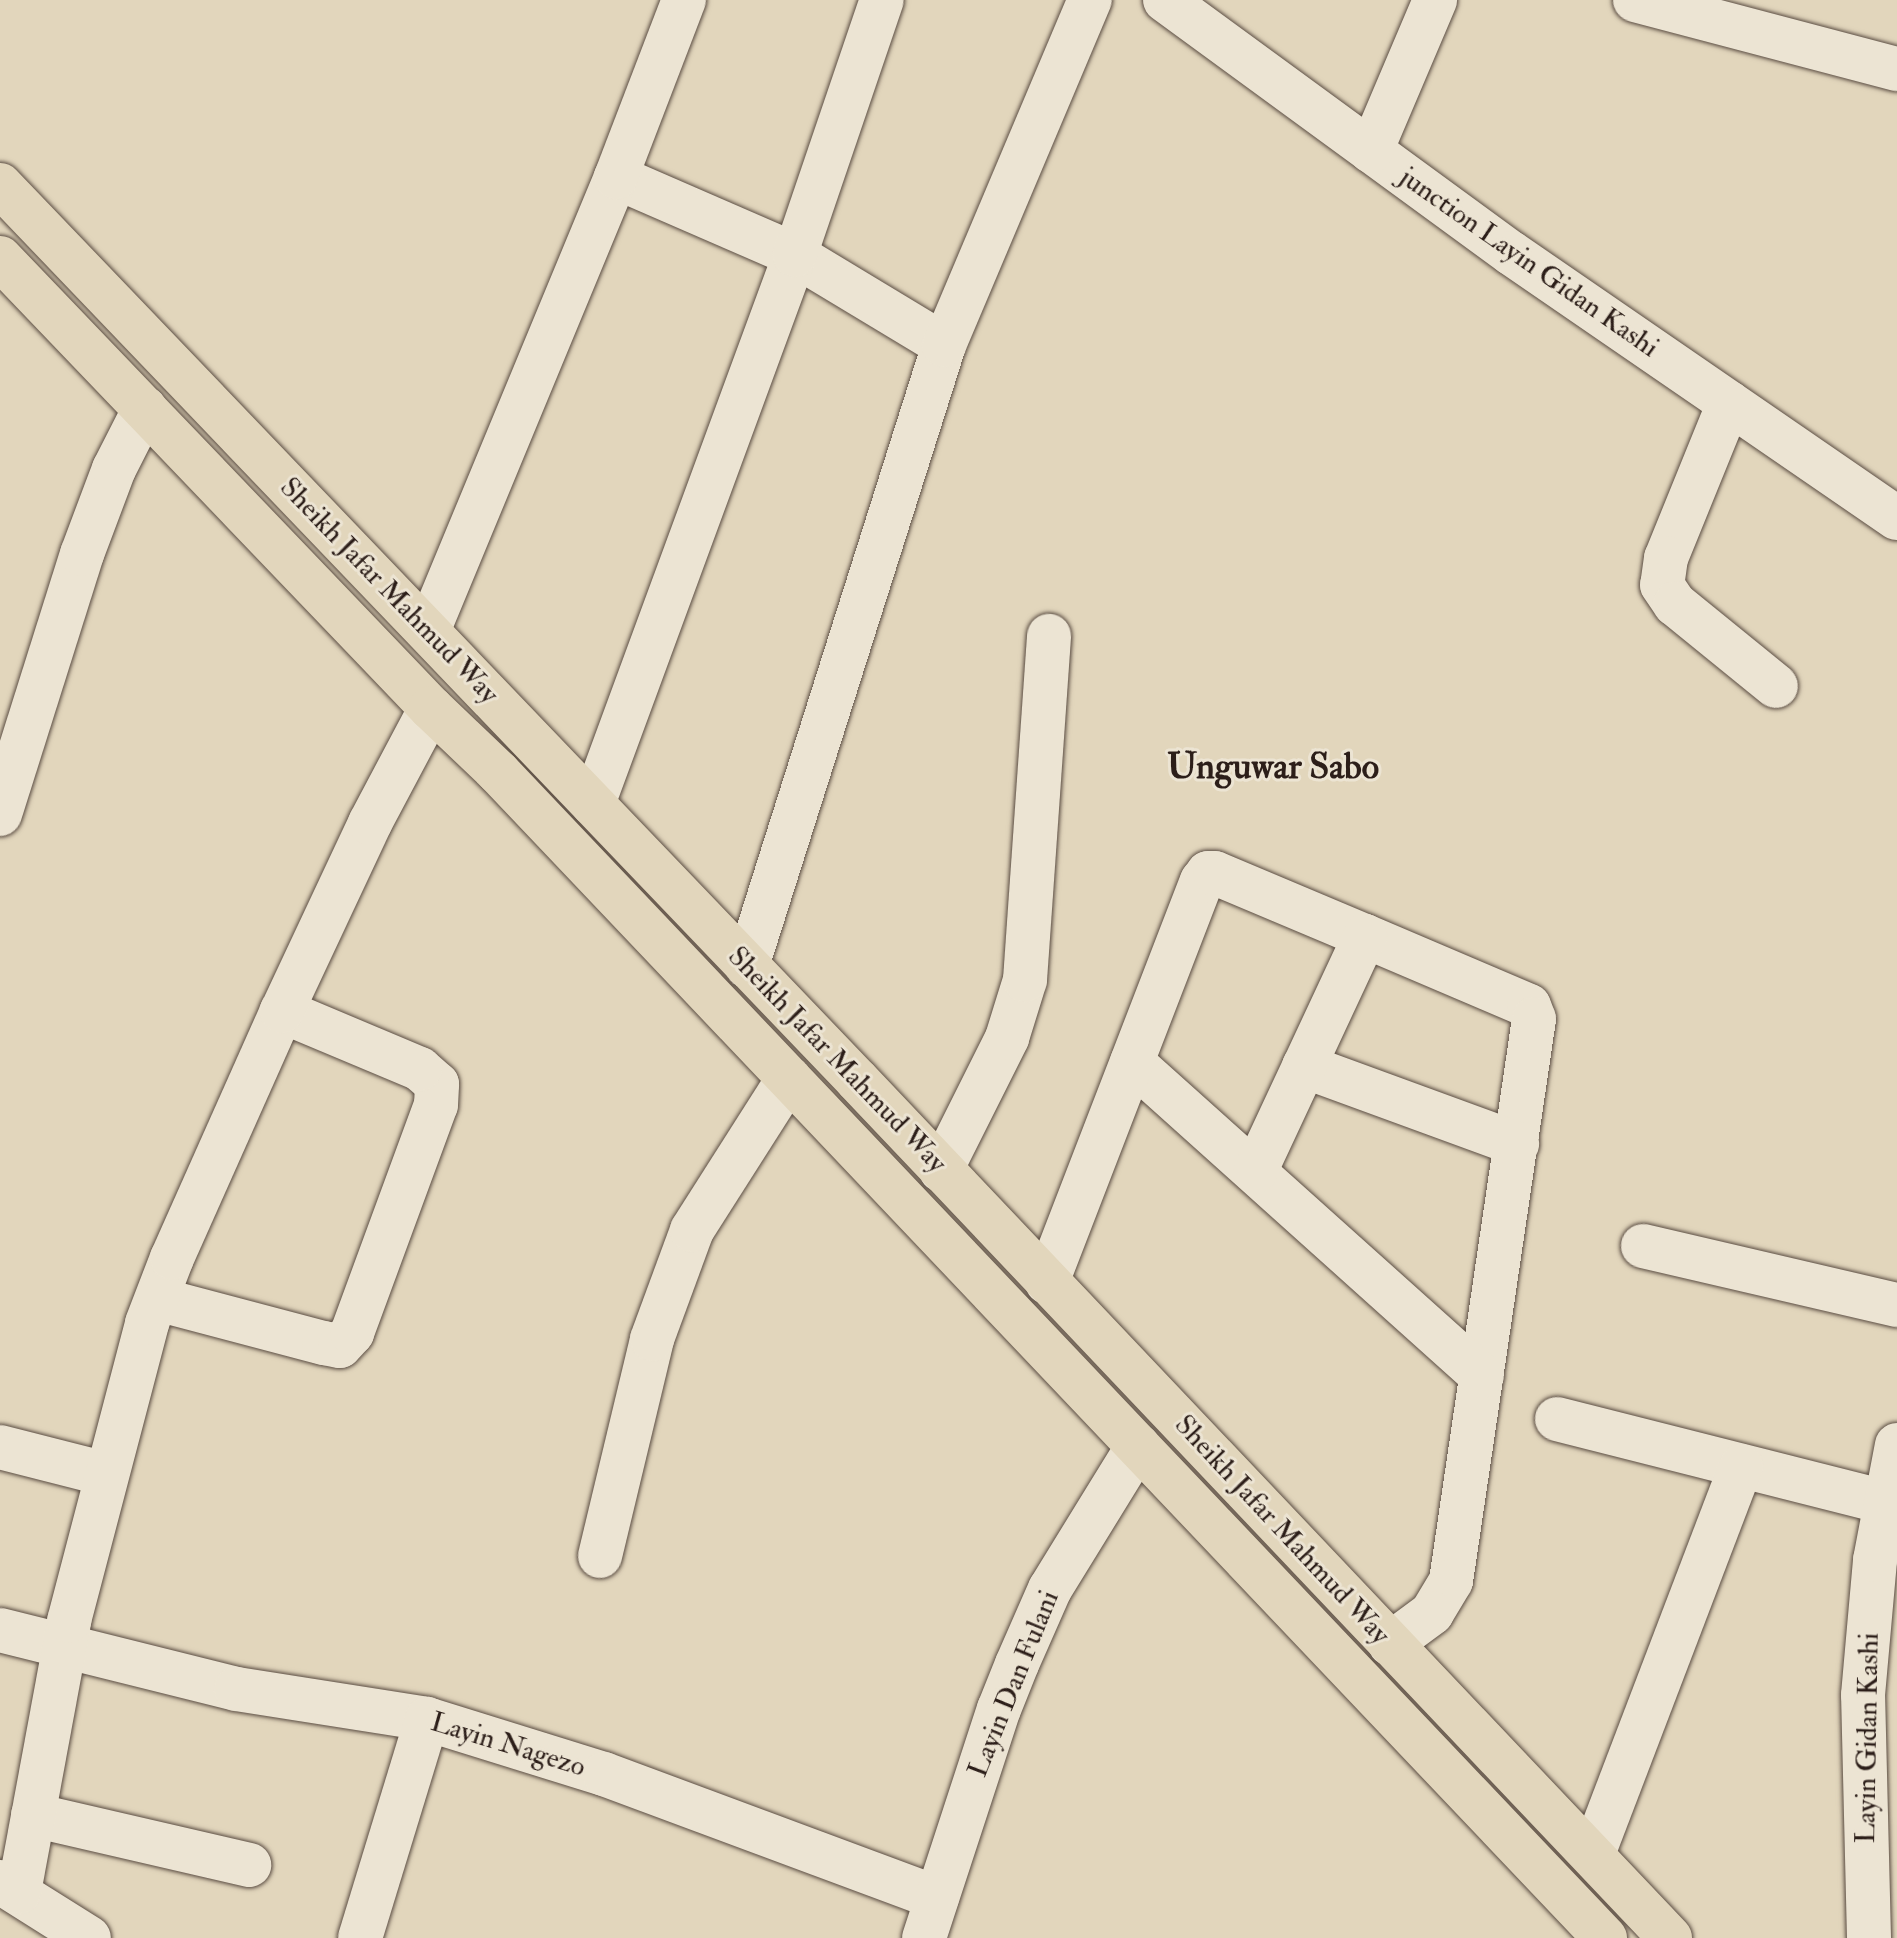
<!DOCTYPE html>
<html>
<head>
<meta charset="utf-8">
<style>
	body { margin:0 }
	#map { position:relative; width:1897px; height:1938px; overflow:hidden; background:#e2d6bc; font-family:"IM FELL Double Pica",serif }
	div>[style] { position:absolute }
	.roads { filter:drop-shadow(0 0 2px #5a4c42) drop-shadow(0 0 2px #5a4c42) }
	.minor>* { height:44px; margin:-22px; padding:0 22px; transform-origin:22px; border-radius:22px; background:#ece4d3 }
	.major>* { height:44px; margin:-22px; padding:0 22px; transform-origin:22px; border-radius:22px; background:#e2d6bc }
	span { translate:-50% -50%; white-space:nowrap; text-align:center; line-height:1.15; -webkit-text-stroke:6px #ece4d3; paint-order:stroke }
	.street-label { font-size:28px; color:#2c1e19 }
	.district-label { font-size:36px; color:#2c1e19; font-weight:700 }
</style>
</head>
<body>
<div id="map">
	<div class="roads">
		<div class="minor">
			<div style="left:1165px;top:0;width:429px;rotate:36.2deg"></div>
			<div style="left:1511px;top:253px;width:468px;rotate:34.5deg"></div>
			<div style="left:1635px;top:0;width:271px;rotate:14.8deg"></div>
			<div style="left:1371px;top:151px;width:164px;rotate:-67deg"></div>
			<div style="left:616px;top:177px;width:195px;rotate:23.5deg"></div>
			<div style="left:795px;top:255px;width:174px;rotate:31.1deg"></div>
			<div style="left:1729px;top:403px;width:167px;rotate:112.1deg"></div>
			<div style="left:1666px;top:558px;width:27px;rotate:98deg"></div>
			<div style="left:1662px;top:585px;width:23px;rotate:56deg"></div>
			<div style="left:1675px;top:604px;width:130px;rotate:39.1deg"></div>
			<div style="left:428px;top:631px;width:491px;rotate:-67.5deg"></div>
			<div style="left:616px;top:177px;width:190px;rotate:-69deg"></div>
			<div style="left:593px;top:804px;width:585px;rotate:-69.8deg"></div>
			<div style="left:795px;top:255px;width:269px;rotate:-71.2deg"></div>
			<div style="left:0;top:814px;width:273px;rotate:-72.5deg"></div>
			<div style="left:82px;top:554px;width:91px;rotate:-69.4deg"></div>
			<div style="left:114px;top:469px;width:68px;rotate:-63.1deg"></div>
			<div style="left:1365px;top:936px;width:178px;rotate:23.1deg"></div>
			<div style="left:1529px;top:1006px;width:14px;rotate:69deg"></div>
			<div style="left:1534px;top:1019px;width:568px;rotate:98.4deg"></div>
			<div style="left:1451px;top:1581px;width:37px;rotate:121deg"></div>
			<div style="left:1432px;top:1613px;width:52px;rotate:143.6deg"></div>
			<div style="left:747px;top:966px;width:651px;rotate:-72.4deg"></div>
			<div style="left:944px;top:345px;width:375px;rotate:-67.1deg"></div>
			<div style="left:1132px;top:1062px;width:470px;rotate:41.9deg"></div>
			<div style="left:1304px;top:1066px;width:227px;rotate:20.1deg"></div>
			<div style="left:941px;top:1170px;width:148px;rotate:-63.4deg"></div>
			<div style="left:1007px;top:1038px;width:61px;rotate:-72.8deg"></div>
			<div style="left:1025px;top:980px;width:345px;rotate:-86deg"></div>
			<div style="left:1643px;top:1246px;width:261px;rotate:13.1deg"></div>
			<div style="left:1047px;top:1282px;width:430px;rotate:-68.9deg"></div>
			<div style="left:1202px;top:881px;width:10px;rotate:-53deg"></div>
			<div style="left:1208px;top:873px;width:7px"></div>
			<div style="left:1215px;top:873px;width:163px;rotate:22.8deg"></div>
			<div style="left:1365px;top:936px;width:260px;rotate:115deg"></div>
			<div style="left:157px;top:1299px;width:173px;rotate:14.8deg"></div>
			<div style="left:324px;top:1343px;width:16px;rotate:11deg"></div>
			<div style="left:340px;top:1346px;width:18px;rotate:-47deg"></div>
			<div style="left:352px;top:1333px;width:243px;rotate:-69.8deg"></div>
			<div style="left:436px;top:1105px;width:21px;rotate:-87deg"></div>
			<div style="left:437px;top:1084px;width:23px;rotate:-139deg"></div>
			<div style="left:420px;top:1069px;width:150px;rotate:-157.2deg"></div>
			<div style="left:1557px;top:1419px;width:338px;rotate:14.2deg"></div>
			<div style="left:0;top:1447px;width:109px;rotate:14.3deg"></div>
			<div style="left:600px;top:1556px;width:223px;rotate:-76.5deg"></div>
			<div style="left:652px;top:1339px;width:116px;rotate:-69.8deg"></div>
			<div style="left:692px;top:1230px;width:180px;rotate:-57.5deg"></div>
			<div style="left:0;top:1630px;width:243px;rotate:14deg"></div>
			<div style="left:236px;top:1689px;width:193px;rotate:8.9deg"></div>
			<div style="left:427px;top:1719px;width:185px;rotate:17.3deg"></div>
			<div style="left:604px;top:1774px;width:355px;rotate:20.4deg"></div>
			<div style="left:33px;top:1815px;width:222px;rotate:13deg"></div>
			<div style="left:1593px;top:1854px;width:415px;rotate:-69.1deg"></div>
			<div style="left:0;top:1882px;width:105px;rotate:32.2deg"></div>
			<div style="left:19px;top:1892px;width:276px;rotate:-79.5deg"></div>
			<div style="left:69px;top:1621px;width:308px;rotate:-75.3deg"></div>
			<div style="left:147px;top:1323px;width:70px;rotate:-69deg"></div>
			<div style="left:172px;top:1258px;width:270px;rotate:-66deg"></div>
			<div style="left:282px;top:1011px;width:208px;rotate:-64.9deg"></div>
			<div style="left:370px;top:823px;width:130px;rotate:-62.1deg"></div>
			<div style="left:360px;top:1938px;width:229px;rotate:-73deg"></div>
			<div style="left:924px;top:1938px;width:241px;rotate:-71.9deg"></div>
			<div style="left:999px;top:1709px;width:48px;rotate:-68.2deg"></div>
			<div style="left:1017px;top:1664px;width:82px;rotate:-66.3deg"></div>
			<div style="left:1050px;top:1589px;width:168px;rotate:-58.4deg"></div>
			<div style="left:1869px;top:1938px;width:243px;rotate:-91.4deg"></div>
			<div style="left:1863px;top:1695px;width:136px;rotate:-84.9deg"></div>
			<div style="left:1875px;top:1560px;width:117px;rotate:-79.2deg"></div>
		</div>
		<div class="major">
			<div style="left:0;top:185px;width:1239px;rotate:46.24deg"></div>
			<div style="left:857px;top:1080px;width:1182px;rotate:46.54deg"></div>
			<div style="left:0;top:258px;width:623px;rotate:46.24deg"></div>
			<div style="left:431px;top:708px;width:93px;rotate:43.7deg"></div>
			<div style="left:498px;top:772px;width:1608px;rotate:46.49deg"></div>
		</div>
	</div>
	<div class="street-label">
		<span style="left:1529px;top:263px;rotate:35deg">junction Layin Gidan Kashi</span>
		<span style="left:389px;top:591px;rotate:46deg">Sheikh Jafar Mahmud Way</span>
		<span style="left:837px;top:1060px;rotate:46deg">Sheikh Jafar Mahmud Way</span>
		<span style="left:1282px;top:1530px;rotate:47deg">Sheikh Jafar Mahmud Way</span>
		<span style="left:1014px;top:1684px;rotate:-68deg">Layin Dan Fulani</span>
		<span style="left:1868px;top:1738px;rotate:-89deg">Layin Gidan Kashi</span>
		<span style="left:508px;top:1745px;rotate:17deg">Layin Nagezo</span>
	</div>
	<div class="district-label">
		<span style="left:1273px;top:767px">Unguwar Sabo</span>
	</div>
</div>
</body>
</html>
